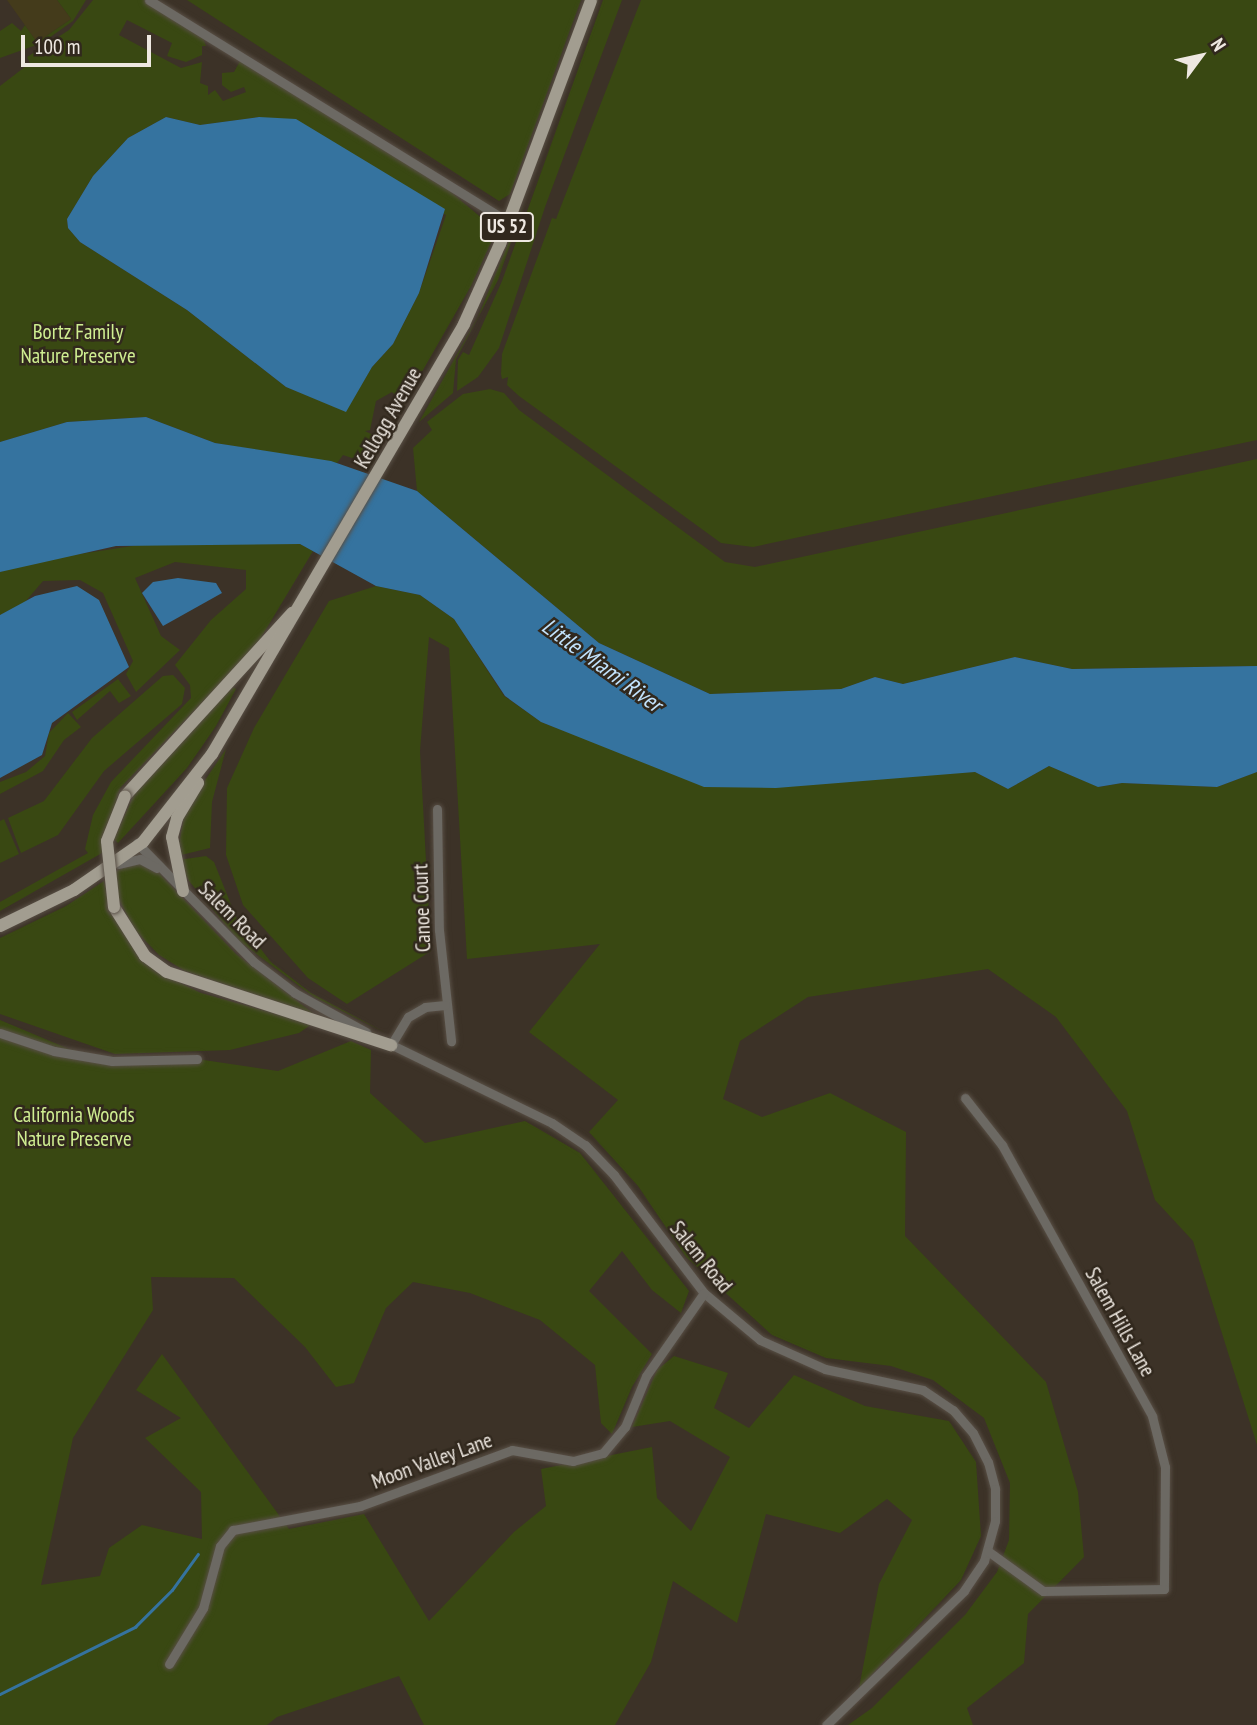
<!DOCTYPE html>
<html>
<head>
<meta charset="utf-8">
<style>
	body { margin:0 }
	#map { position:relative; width:1257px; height:1725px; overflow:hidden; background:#3c3227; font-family:"PT Sans Narrow",sans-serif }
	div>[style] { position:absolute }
	.green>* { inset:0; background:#394812 }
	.sand>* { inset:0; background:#443b1b }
	.water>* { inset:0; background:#35739f }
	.stream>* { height:2.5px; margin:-1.25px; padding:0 1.25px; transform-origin:1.25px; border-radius:1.25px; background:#35739f }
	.roads { filter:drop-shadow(0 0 2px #584f45) drop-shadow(0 0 2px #584f45) }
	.minor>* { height:9px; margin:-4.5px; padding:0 4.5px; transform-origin:4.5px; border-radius:4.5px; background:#6c6963 }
	.major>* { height:12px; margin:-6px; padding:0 6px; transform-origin:6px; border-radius:6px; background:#a29d90 }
	.bridges { filter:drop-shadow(0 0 2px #584f45) drop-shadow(0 0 2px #584f45) }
	.major-bridge>* { height:12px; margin:-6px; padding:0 6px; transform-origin:6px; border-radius:6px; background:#a29d90 }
	span { translate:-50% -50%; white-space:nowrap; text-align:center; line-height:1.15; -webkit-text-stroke:5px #31281d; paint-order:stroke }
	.shield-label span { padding:2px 5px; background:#31281d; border:2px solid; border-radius:5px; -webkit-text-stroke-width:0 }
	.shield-label { font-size:19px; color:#eee8e1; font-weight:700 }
	.park-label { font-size:21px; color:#cfee91 }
	.street-label { font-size:21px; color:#eee8e1 }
	.water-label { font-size:23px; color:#c2e3fd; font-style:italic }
	.north { position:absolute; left:1166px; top:21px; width:70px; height:70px; -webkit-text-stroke:5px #31281d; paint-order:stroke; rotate:57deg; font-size:19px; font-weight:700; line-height:28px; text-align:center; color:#eee8e1 }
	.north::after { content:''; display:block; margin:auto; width:24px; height:32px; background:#eee8e1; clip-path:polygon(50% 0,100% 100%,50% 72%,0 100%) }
	.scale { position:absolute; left:21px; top:35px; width:130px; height:32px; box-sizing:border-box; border:4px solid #eee8e1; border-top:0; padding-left:9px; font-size:21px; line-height:24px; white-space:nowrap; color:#eee8e1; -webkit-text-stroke:5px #31281d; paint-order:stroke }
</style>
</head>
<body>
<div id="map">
	<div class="green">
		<div style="clip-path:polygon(57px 0,86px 0,73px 21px,42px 43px,0 58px,0 31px,12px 23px,21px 31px,25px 25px,37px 42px,71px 19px)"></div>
		<div style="clip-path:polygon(evenodd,93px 0,145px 0,202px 35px,206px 46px,202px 46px,202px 55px,186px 62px,167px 56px,172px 43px,127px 20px,119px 35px,181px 68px,202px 62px,200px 83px,208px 86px,208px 95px,215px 90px,223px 101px,246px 92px,244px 87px,231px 92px,222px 85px,222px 73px,234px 72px,240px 61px,440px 183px,490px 225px,494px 236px,471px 286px,399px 412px,401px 400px,392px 392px,376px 401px,370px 430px,365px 431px,375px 436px,361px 461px,343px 455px,337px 463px,215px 443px,146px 417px,67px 422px,0 442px,0 86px,30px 63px,27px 57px,69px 30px,93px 0,166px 117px,200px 125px,259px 117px,446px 215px,419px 293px,393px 344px,372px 367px,346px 411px,286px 387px,187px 310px,80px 242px,68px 228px,67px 219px,93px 176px,128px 138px,166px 117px)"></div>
		<div style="clip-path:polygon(187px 0,581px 0,510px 194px,499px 201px)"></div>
		<div style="clip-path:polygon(603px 0,622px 0,545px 207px,499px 348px,478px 377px,457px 391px,458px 360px,463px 352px,469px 355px,502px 281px)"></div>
		<div style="clip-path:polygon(641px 0,1257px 0,1257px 440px,753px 547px,721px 543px,519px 396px,507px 385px,508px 377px,502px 379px,501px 374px,502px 354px,552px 218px,556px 219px)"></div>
		<div style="clip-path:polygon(524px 204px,498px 280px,456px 359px,453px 393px,419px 422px,478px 317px)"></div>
		<div style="clip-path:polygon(490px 389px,504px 393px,519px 410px,725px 562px,755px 567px,1257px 459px,1257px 666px,1072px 669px,1015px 657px,903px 684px,875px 677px,841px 689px,710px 694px,599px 643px,417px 491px,413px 448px,432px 430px,427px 422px,463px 394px)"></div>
		<div style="clip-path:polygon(152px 543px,300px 544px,313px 551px,256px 646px,120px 788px,102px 853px,0 911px,0 902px,88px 853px,85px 849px,93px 815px,111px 782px,191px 698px,190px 685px,175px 665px,211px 620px,246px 589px,246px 570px,175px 562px,135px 578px,161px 636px,180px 650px,136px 692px,126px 674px,133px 661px,103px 593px,80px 580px,43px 581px,25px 602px,0 615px,0 572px,34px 561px)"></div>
		<div style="clip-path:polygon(376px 586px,420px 595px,454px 619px,504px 696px,541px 722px,611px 749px,923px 774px,975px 772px,1008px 789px,1049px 766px,1099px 787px,1122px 783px,1217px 787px,1257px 772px,1257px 1445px,1193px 1241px,1155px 1200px,1127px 1111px,1056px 1017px,988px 969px,808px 997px,740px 1041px,723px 1099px,762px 1117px,830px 1093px,906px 1132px,905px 1236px,1046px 1382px,1078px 1492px,1084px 1557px,1028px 1614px,1024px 1663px,967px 1708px,973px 1725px,848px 1725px,872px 1708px,965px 1615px,997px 1572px,1009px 1540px,1010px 1483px,984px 1418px,933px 1380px,891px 1366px,826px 1358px,772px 1335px,686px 1257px,638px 1186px,589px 1132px,618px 1100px,529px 1032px,600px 944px,467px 959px,449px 648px,429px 637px,420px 751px,431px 951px,347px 1004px,308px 978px,243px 905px,226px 855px,227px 788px,254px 728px,329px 601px)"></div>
		<div style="clip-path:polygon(173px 675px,185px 688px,182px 704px,104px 771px,58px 835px,21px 853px,8px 818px,44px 801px,92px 738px,163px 676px)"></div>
		<div style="clip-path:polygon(118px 679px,131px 696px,119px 703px,110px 691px,77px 720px,72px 712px)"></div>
		<div style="clip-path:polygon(233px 687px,236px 689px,216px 726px,187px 768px,118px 843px,114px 839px,139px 783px)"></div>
		<div style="clip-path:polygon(68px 713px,81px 727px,64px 740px,43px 771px,0 794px,0 782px,26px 772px,45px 756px,49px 733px)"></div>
		<div style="clip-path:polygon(226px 749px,212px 802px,210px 848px,177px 856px,185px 810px)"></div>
		<div style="clip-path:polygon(4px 819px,19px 854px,0 863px,0 821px)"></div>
		<div style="clip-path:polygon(206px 856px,214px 862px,236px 917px,271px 962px,311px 993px,386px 1033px,314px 997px,239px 941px,189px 881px,178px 860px)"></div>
		<div style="clip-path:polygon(135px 863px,155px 869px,236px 954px,314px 1014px,185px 971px,159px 955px,135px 930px,118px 898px,114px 872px)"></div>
		<div style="clip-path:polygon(104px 881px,108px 901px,168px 977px,201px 993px,312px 1024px,299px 1033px,230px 1050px,115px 1054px,0 1014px,0 938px,66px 906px)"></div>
		<div style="clip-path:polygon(0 1020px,69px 1049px,108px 1058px,197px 1059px,278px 1071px,351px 1041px,371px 1050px,370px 1093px,425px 1143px,525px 1121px,580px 1153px,689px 1291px,681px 1313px,652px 1290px,622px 1251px,589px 1291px,652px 1354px,632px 1387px,612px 1434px,601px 1423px,595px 1365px,540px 1320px,470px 1293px,413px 1282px,386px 1308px,354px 1383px,336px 1387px,305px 1347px,234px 1278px,151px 1277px,153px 1310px,73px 1438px,41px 1585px,100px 1576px,109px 1548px,142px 1525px,202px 1539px,201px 1492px,145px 1438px,181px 1418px,136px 1390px,162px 1354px,289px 1529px,364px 1514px,429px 1621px,514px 1532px,546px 1506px,541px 1469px,652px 1447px,657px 1498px,691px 1531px,730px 1457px,670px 1421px,632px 1427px,657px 1370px,674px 1356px,728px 1373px,714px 1408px,749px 1428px,794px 1375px,865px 1406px,949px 1421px,976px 1462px,981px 1536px,961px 1580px,859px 1688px,879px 1584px,912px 1520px,887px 1499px,840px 1533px,766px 1514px,737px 1623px,673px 1581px,651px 1662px,615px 1725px,424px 1725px,399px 1676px,277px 1717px,267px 1725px,0 1725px)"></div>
	</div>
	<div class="sand">
		<div style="clip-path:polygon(7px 0,57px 0,71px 19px,37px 42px)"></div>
	</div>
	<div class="water">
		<div style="clip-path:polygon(166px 117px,200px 125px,259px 117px,296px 119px,445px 209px,419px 293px,393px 344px,372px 367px,346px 412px,286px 387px,187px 310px,80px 242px,68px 228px,67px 219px,93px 176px,128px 138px)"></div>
		<div style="clip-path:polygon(146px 417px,215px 443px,331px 461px,417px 491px,599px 643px,710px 694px,841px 689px,875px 677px,903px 684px,1015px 657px,1072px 669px,1257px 666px,1257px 772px,1217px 787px,1122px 783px,1098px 787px,1049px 766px,1008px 789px,975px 772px,776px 788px,704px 787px,541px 722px,505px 696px,454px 619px,420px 595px,376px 586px,300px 544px,116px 546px,0 572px,0 442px,67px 422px)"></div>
		<div style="clip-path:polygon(178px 578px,216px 583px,222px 593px,163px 626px,142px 593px,153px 582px)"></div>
		<div style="clip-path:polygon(77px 586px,99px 600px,129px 667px,52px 723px,42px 755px,0 778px,0 615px,35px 596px)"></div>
	</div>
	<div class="stream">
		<div style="left:0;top:1694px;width:151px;rotate:-26.4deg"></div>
		<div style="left:135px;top:1627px;width:52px;rotate:-45deg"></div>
		<div style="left:172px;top:1590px;width:44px;rotate:-54.2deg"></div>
	</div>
	<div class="roads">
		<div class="minor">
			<div style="left:149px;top:0;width:423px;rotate:31.7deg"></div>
			<div style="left:437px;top:809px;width:121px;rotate:89.1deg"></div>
			<div style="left:439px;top:930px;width:112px;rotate:83.8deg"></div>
			<div style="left:137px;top:843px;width:167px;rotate:45.5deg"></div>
			<div style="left:254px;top:962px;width:51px;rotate:37.1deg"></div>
			<div style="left:295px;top:993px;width:81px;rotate:28.8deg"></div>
			<div style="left:118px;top:864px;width:23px;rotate:-13deg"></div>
			<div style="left:140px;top:859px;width:19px;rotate:28deg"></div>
			<div style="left:0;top:1033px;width:57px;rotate:18.4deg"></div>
			<div style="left:54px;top:1051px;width:59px;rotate:9.8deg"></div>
			<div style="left:112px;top:1061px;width:85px;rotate:-1.3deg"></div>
			<div style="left:388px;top:1043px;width:182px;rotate:26deg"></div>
			<div style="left:552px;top:1123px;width:40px;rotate:34deg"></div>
			<div style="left:585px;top:1145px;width:42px;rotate:46deg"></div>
			<div style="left:614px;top:1175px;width:148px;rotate:52.7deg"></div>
			<div style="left:704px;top:1293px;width:73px;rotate:40deg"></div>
			<div style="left:760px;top:1340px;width:71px;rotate:24deg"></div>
			<div style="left:825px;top:1369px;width:100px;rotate:12.1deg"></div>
			<div style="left:923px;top:1390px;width:36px;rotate:34deg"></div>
			<div style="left:953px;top:1410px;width:30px;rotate:49deg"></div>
			<div style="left:973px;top:1433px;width:33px;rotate:63deg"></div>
			<div style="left:988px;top:1462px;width:28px;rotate:75deg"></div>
			<div style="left:995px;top:1489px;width:32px;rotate:90deg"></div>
			<div style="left:995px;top:1521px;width:41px;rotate:105.4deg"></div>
			<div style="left:984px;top:1561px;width:36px;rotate:124deg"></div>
			<div style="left:964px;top:1591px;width:192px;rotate:135.8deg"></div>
			<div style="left:391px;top:1045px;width:33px;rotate:-59deg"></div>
			<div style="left:408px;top:1017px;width:20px;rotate:-30deg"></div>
			<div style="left:425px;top:1007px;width:20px;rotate:-6deg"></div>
			<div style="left:965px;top:1098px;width:60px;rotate:51.8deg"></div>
			<div style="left:1002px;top:1145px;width:310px;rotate:61deg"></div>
			<div style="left:1152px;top:1416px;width:53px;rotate:75.7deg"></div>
			<div style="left:1165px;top:1467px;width:122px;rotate:90.5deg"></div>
			<div style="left:1164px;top:1589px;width:121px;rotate:179.1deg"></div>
			<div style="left:1043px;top:1591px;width:68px;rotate:-144deg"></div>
			<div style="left:169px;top:1664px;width:66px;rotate:-58.7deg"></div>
			<div style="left:203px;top:1608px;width:64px;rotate:-74.7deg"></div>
			<div style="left:220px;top:1546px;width:21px;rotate:-51deg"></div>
			<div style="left:233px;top:1530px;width:129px;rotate:-10.7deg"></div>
			<div style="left:360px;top:1506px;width:162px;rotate:-20.2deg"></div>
			<div style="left:512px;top:1450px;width:62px;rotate:10.2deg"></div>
			<div style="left:573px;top:1461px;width:31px;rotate:-15deg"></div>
			<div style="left:603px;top:1453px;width:34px;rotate:-50deg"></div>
			<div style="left:625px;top:1427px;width:55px;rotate:-67.6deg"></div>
			<div style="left:646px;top:1376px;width:101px;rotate:-55.1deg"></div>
		</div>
		<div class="major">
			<div style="left:125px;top:796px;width:248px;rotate:-47.6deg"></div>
			<div style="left:183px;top:891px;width:55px;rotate:-101.5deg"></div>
			<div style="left:172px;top:837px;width:20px;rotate:-75deg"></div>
			<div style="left:177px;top:818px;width:41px;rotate:-59deg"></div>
			<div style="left:114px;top:907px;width:58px;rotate:57.7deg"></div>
			<div style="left:145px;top:956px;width:27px;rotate:36deg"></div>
			<div style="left:167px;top:972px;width:236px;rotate:18.1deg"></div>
			<div style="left:0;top:926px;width:82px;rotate:-25.9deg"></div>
			<div style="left:74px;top:890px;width:84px;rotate:-34.8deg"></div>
			<div style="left:143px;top:842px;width:112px;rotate:-51.9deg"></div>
			<div style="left:212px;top:754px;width:498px;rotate:-59.6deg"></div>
			<div style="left:464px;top:324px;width:88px;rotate:-65.8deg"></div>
			<div style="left:500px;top:244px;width:260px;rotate:-69.5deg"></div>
		</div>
	</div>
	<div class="bridges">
		<div class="major-bridge">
			<div style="left:114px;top:907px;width:66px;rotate:-96.1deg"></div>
			<div style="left:107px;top:841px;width:48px;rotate:-68.2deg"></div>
		</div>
	</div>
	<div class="shield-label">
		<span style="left:507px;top:227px">US 52</span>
	</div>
	<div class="park-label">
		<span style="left:78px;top:344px">Bortz Family<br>Nature Preserve</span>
		<span style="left:74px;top:1127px">California Woods<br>Nature Preserve</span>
	</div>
	<div class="street-label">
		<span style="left:388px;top:418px;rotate:-60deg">Kellogg Avenue</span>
		<span style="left:422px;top:908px;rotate:-92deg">Canoe Court</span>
		<span style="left:232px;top:915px;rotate:45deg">Salem Road</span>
		<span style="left:701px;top:1257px;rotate:51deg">Salem Road</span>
		<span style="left:1120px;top:1322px;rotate:61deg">Salem Hills Lane</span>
		<span style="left:432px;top:1461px;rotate:-20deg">Moon Valley Lane</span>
	</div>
	<div class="water-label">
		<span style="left:602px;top:665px;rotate:36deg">Little Miami River</span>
	</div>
	<div class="north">N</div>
	<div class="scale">100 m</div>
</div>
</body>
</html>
